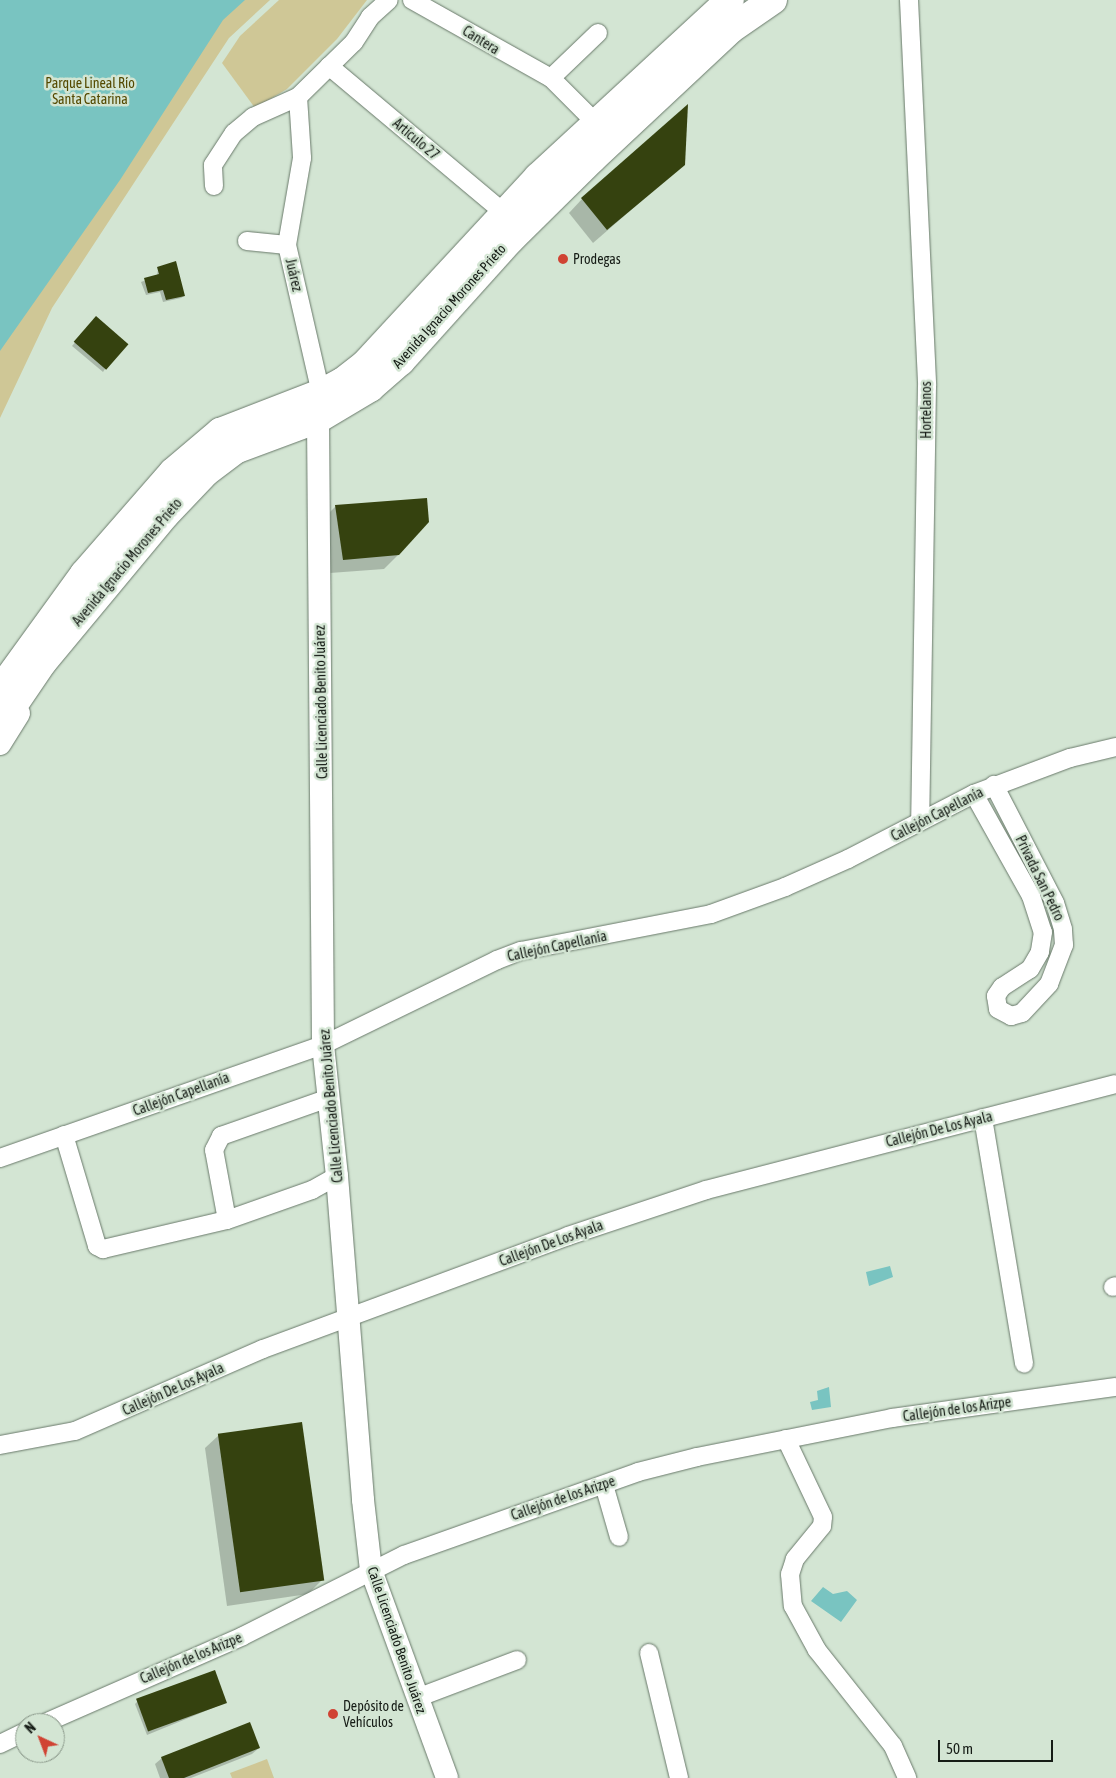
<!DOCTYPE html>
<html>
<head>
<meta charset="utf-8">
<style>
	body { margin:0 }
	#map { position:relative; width:1116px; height:1778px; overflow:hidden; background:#d3e5d3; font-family:"Asap Condensed",sans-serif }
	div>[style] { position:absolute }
	.green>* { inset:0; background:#cfc796 }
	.water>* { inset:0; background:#79c4c1 }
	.shadow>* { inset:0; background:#0003 }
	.building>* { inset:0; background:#35420f; transform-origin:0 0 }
	.roads { filter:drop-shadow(0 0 1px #69796a) drop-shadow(0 0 1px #69796a) }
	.minor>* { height:18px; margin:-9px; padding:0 9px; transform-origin:9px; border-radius:9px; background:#fff }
	.tertiary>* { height:22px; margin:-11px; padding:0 11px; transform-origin:11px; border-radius:11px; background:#fff }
	.primary>* { height:28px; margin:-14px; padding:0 14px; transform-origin:14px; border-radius:14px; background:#fff }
	.dots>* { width:14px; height:14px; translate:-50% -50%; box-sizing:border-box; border:2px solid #d3e5d3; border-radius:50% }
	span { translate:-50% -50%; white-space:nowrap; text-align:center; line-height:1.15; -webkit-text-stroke:5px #d3e5d3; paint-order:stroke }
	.street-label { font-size:14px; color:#161c16 }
	.park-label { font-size:14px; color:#544900 }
	.poi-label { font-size:14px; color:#161c16 }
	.left { translate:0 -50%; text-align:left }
	.north { position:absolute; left:15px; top:1713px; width:50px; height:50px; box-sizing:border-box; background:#d3e5d3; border:1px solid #879587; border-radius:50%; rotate:317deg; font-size:14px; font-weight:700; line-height:20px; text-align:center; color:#161c16 }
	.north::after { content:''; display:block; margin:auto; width:18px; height:22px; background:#d04333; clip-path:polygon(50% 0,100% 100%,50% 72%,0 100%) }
	.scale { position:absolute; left:938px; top:1740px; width:115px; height:22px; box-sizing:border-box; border:2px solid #161c16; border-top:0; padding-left:6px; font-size:15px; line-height:18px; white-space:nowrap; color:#161c16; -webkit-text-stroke:4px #d3e5d3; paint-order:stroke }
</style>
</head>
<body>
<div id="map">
	<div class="green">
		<div style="clip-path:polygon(0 0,270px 0,229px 38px,52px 308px,0 418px)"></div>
		<div style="clip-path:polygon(279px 0,367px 0,337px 39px,287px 89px,255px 108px,222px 63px,240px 36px)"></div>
		<div style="clip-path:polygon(267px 1759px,274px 1778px,232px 1778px,230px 1773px)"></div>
	</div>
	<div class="water">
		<div style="clip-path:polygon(0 0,245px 0,223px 20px,120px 180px,0 351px)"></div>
		<div style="clip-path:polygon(890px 1266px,893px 1277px,869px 1286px,866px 1272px)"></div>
		<div style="clip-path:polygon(829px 1387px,831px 1407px,812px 1410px,810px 1402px,818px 1400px,817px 1391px)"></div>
		<div style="clip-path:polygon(823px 1587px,833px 1594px,847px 1591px,857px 1600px,841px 1622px,811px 1601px)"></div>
	</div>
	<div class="shadow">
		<div style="clip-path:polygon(684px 164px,593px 243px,569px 213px,582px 199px)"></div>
		<div style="clip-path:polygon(158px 268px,184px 296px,181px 298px,163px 302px,160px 292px,146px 295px,141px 282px,157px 276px)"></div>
		<div style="clip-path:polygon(93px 321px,105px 369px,103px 372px,72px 346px)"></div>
		<div style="clip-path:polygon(336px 506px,398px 555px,384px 569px,330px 573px,322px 520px)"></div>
		<div style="clip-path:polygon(219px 1435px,322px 1580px,308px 1594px,227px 1606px,205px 1448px)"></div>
		<div style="clip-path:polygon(138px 1701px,225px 1703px,147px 1735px,135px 1704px)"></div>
		<div style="clip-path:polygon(259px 1748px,252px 1754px,191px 1778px,160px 1778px,155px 1764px,162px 1758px)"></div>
	</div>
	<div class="building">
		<div style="clip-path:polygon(688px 104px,685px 165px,607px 230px,581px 198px)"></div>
		<div style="clip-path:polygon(176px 261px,185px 296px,166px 300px,163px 290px,148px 293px,144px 278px,159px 274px,157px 267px)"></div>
		<div style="left:96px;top:316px;width:43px;height:34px;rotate:41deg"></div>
		<div style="clip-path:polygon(427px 498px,429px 522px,399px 555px,343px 560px,335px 505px)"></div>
		<div style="left:302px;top:1422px;width:160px;height:85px;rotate:82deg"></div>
		<div style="left:215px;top:1670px;width:35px;height:84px;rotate:70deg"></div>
		<div style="clip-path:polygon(250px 1722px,260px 1748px,184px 1778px,169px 1778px,161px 1757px)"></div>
	</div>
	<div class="roads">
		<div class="minor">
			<div style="left:412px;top:0;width:159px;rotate:29.3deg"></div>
			<div style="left:551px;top:78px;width:62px;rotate:45deg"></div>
			<div style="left:909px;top:0;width:386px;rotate:87.3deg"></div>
			<div style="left:927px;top:386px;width:434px;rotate:90.9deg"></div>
			<div style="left:329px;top:66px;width:227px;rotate:40deg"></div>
			<div style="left:551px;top:78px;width:65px;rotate:-43.8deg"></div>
			<div style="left:298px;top:97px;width:61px;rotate:86.2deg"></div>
			<div style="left:302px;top:158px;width:88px;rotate:99.8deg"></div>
			<div style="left:287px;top:245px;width:152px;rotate:77.1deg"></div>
			<div style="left:214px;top:186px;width:21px;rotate:-93deg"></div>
			<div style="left:213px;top:165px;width:38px;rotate:-57deg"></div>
			<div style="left:234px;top:133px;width:25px;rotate:-40deg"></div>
			<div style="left:253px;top:117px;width:49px;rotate:-24deg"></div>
			<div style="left:298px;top:97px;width:78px;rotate:-44.5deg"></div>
			<div style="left:354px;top:42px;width:30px;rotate:-57deg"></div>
			<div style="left:370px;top:17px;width:25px;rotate:-42deg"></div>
			<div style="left:247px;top:241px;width:40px;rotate:5.7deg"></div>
			<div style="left:974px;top:794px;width:117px;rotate:60.8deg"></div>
			<div style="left:1031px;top:896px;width:38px;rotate:72deg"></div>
			<div style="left:1043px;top:932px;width:20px;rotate:99deg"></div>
			<div style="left:1040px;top:952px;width:20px;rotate:120deg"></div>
			<div style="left:1030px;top:969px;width:33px;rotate:147deg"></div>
			<div style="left:1002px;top:987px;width:11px;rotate:124deg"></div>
			<div style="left:996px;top:996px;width:13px;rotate:81deg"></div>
			<div style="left:998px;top:1009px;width:15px;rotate:28deg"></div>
			<div style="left:1011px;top:1016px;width:11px;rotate:-15deg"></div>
			<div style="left:1022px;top:1013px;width:40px;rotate:-47deg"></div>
			<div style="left:1049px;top:984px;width:42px;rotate:-69deg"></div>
			<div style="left:1064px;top:945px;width:16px;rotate:-94deg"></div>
			<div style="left:1063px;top:929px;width:27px;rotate:-107deg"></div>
			<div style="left:1055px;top:903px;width:133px;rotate:-117.3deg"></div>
			<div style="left:983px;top:1118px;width:249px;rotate:80.5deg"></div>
			<div style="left:64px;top:1135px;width:116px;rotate:73.4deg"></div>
			<div style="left:97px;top:1246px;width:7px;rotate:27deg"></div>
			<div style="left:103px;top:1249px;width:127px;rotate:-13.2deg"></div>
			<div style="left:227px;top:1220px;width:90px;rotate:-19.4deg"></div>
			<div style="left:312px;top:1190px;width:29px;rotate:-29deg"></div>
			<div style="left:0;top:1158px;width:342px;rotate:-19.3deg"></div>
			<div style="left:323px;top:1045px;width:194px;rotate:-26deg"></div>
			<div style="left:497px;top:960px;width:26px;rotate:-21deg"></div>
			<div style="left:521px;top:951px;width:194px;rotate:-11deg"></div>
			<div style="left:711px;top:914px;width:79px;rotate:-20deg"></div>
			<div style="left:785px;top:887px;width:69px;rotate:-24deg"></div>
			<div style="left:848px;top:859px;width:142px;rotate:-27.3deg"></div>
			<div style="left:974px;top:794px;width:103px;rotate:-20.6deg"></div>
			<div style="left:1070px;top:758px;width:47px;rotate:-13.4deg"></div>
			<div style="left:227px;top:1220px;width:71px;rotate:-100.5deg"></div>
			<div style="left:214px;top:1150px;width:16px;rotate:-63deg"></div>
			<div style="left:221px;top:1136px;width:114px;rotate:-19.4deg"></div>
			<div style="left:1113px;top:1287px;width:3px;rotate:-18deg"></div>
			<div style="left:786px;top:1439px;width:86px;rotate:64.6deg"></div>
			<div style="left:823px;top:1517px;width:9px;rotate:96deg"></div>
			<div style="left:822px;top:1526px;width:43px;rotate:129.3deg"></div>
			<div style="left:795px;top:1559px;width:16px;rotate:108deg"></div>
			<div style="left:790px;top:1574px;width:32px;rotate:85deg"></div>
			<div style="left:793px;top:1606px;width:50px;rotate:61.4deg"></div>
			<div style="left:817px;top:1650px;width:122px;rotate:51.6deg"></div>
			<div style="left:893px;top:1746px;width:35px;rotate:66deg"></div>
			<div style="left:0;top:1445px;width:76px;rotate:-10.6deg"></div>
			<div style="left:75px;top:1431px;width:205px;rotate:-23.6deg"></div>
			<div style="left:263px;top:1349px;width:325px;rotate:-20.3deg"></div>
			<div style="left:568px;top:1236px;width:145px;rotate:-18.4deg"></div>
			<div style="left:706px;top:1190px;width:423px;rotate:-14.5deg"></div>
			<div style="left:604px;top:1485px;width:54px;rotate:73.9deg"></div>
			<div style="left:649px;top:1653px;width:129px;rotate:76.5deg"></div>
			<div style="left:417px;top:1698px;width:107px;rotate:-20.8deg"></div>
			<div style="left:45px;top:1723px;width:216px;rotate:-23.7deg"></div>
			<div style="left:243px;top:1636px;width:180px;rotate:-26.7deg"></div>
			<div style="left:404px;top:1555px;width:248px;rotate:-19.5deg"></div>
			<div style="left:638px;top:1472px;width:61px;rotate:-14.3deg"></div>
			<div style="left:697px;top:1457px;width:199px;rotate:-11.3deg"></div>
			<div style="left:892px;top:1418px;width:226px;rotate:-7.9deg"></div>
			<div style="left:0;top:1744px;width:28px;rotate:-26deg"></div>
		</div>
		<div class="tertiary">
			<div style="left:318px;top:419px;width:626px;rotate:89.54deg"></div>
			<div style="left:323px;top:1045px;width:132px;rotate:83.9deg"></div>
			<div style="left:337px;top:1176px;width:325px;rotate:85.4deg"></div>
			<div style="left:363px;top:1500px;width:70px;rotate:83.5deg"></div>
			<div style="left:371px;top:1570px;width:221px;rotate:69.9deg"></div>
			<div style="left:0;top:744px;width:36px;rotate:-58deg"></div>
		</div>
		<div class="primary">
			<div style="left:0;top:690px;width:143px;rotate:-54.1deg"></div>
			<div style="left:84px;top:574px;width:135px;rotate:-48.9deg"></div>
			<div style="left:173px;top:472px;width:62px;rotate:-40.4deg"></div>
			<div style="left:220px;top:432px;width:108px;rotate:-21.1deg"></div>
			<div style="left:321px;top:393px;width:24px;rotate:-28deg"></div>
			<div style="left:342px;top:382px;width:31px;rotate:-38deg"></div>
			<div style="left:366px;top:363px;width:253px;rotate:-47.2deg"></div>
			<div style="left:538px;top:177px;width:261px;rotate:-42.7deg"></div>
			<div style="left:0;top:725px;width:76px;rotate:-55.7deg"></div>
			<div style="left:43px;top:662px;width:191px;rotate:-50.3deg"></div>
			<div style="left:165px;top:515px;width:59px;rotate:-46.4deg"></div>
			<div style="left:206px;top:472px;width:39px;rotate:-37deg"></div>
			<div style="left:237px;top:449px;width:86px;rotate:-20.3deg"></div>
			<div style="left:318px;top:419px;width:61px;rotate:-30.8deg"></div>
			<div style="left:370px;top:388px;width:41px;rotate:-41.1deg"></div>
			<div style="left:401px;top:361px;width:164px;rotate:-48deg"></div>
			<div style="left:511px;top:239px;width:114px;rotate:-44.6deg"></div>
			<div style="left:592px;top:159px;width:190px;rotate:-43.1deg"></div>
			<div style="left:731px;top:29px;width:51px;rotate:-34.6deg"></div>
		</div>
	</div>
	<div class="dots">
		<div style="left:563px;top:259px;background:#d04333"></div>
		<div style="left:333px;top:1714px;background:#d04333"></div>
	</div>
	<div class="street-label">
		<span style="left:481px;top:40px;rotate:32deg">Cantera</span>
		<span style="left:416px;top:139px;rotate:40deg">Artículo 27</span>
		<span style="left:294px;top:275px;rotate:77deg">Juárez</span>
		<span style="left:449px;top:306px;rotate:-48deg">Avenida Ignacio Morones Prieto</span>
		<span style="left:926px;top:410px;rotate:-90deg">Hortelanos</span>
		<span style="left:127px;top:562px;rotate:-50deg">Avenida Ignacio Morones Prieto</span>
		<span style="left:321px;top:702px;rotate:-91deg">Calle Licenciado Benito Juárez</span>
		<span style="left:937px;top:814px;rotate:-27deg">Callejón Capellanía</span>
		<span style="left:1040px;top:878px;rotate:64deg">Privada San Pedro</span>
		<span style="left:557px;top:946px;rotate:-12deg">Callejón Capellanía</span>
		<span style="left:181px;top:1094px;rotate:-20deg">Callejón Capellanía</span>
		<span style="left:331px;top:1106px;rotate:-95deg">Calle Licenciado Benito Juárez</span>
		<span style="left:939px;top:1129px;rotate:-14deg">Callejón De Los Ayala</span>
		<span style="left:551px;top:1243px;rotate:-20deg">Callejón De Los Ayala</span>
		<span style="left:173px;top:1389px;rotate:-24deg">Callejón De Los Ayala</span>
		<span style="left:957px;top:1409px;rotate:-8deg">Callejón de los Arizpe</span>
		<span style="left:563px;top:1498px;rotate:-19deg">Callejón de los Arizpe</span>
		<span style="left:397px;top:1640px;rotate:71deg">Calle Licenciado Benito Juárez</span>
		<span style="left:191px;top:1658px;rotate:-23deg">Callejón de los Arizpe</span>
	</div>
	<div class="park-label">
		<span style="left:90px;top:91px">Parque Lineal Río<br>Santa Catarina</span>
	</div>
	<div class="poi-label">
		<span class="left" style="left:573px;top:259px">Prodegas</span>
		<span class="left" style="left:343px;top:1714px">Depósito de<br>Vehículos</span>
	</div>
	<div class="north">N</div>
	<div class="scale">50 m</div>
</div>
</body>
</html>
